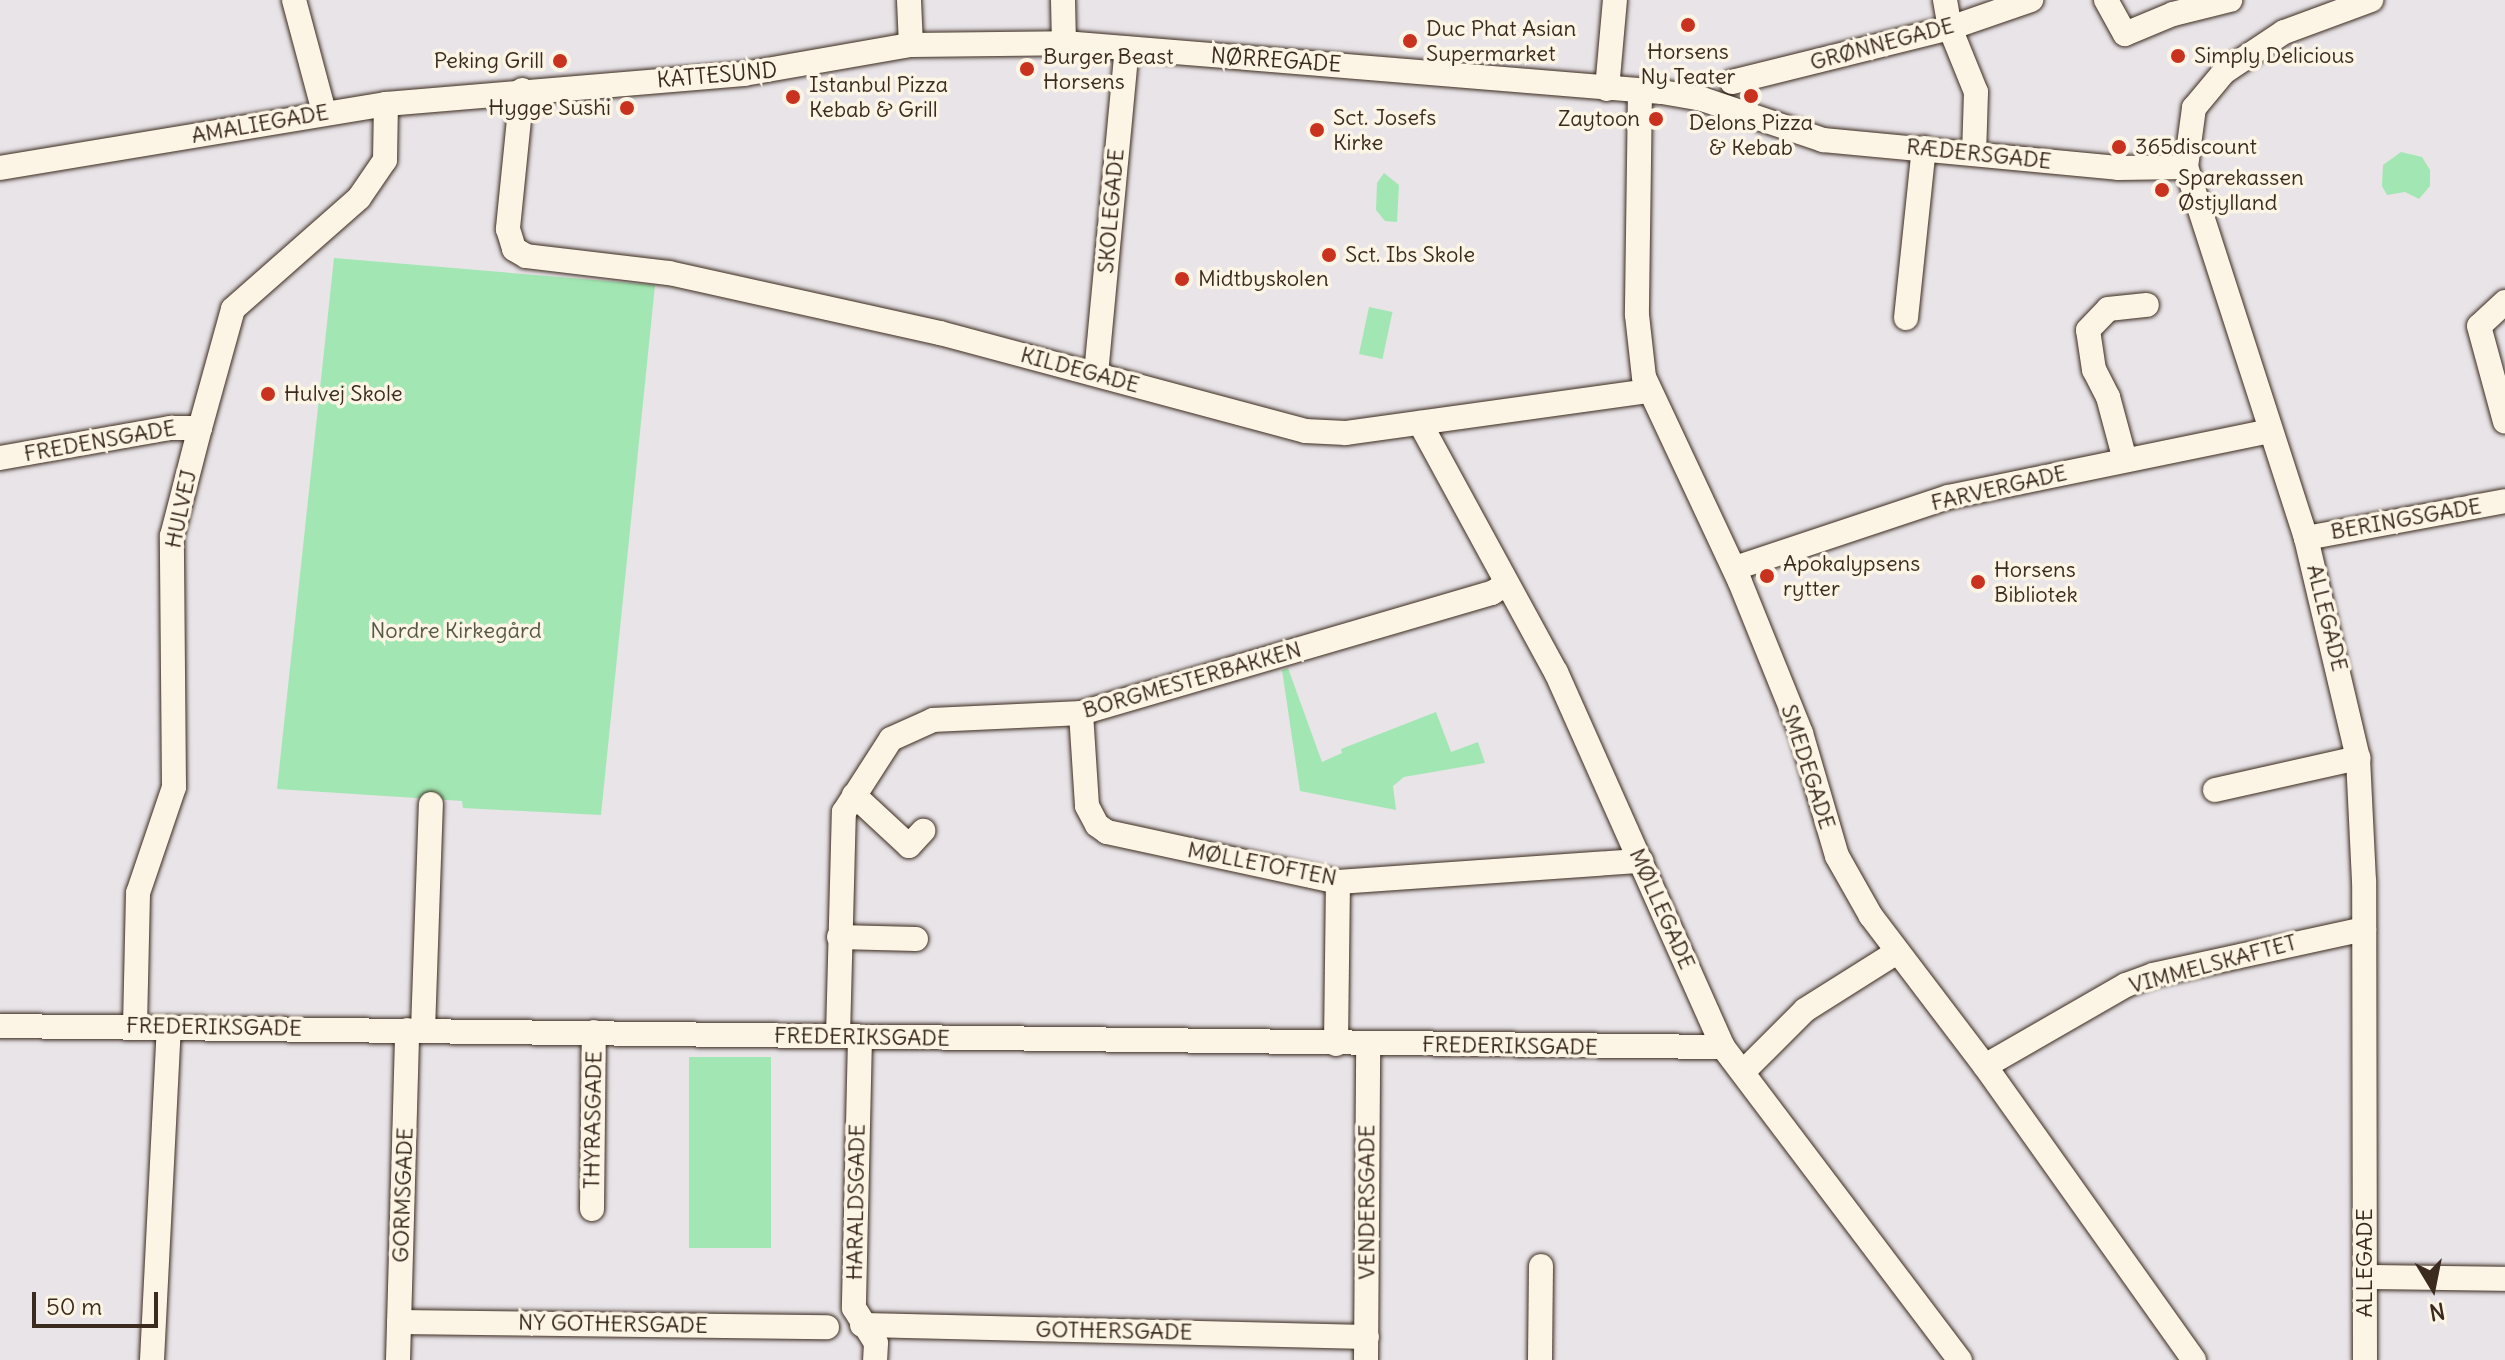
<!DOCTYPE html>
<html>
<head>
<meta charset="utf-8">
<style>
	body { margin:0 }
	#map { position:relative; width:2505px; height:1360px; overflow:hidden; background:#e8e4e8; font-family:Delius,sans-serif }
	div>[style] { position:absolute }
	.green>* { inset:0; background:#a2e7b3; transform-origin:0 0 }
	.roads { filter:drop-shadow(0 0 2px #3b2a1e) drop-shadow(0 0 2px #3b2a1e) }
	.minor>* { height:24px; margin:-12px; padding:0 12px; transform-origin:12px; border-radius:12px; background:#fcf5e5 }
	.dots>* { width:22px; height:22px; translate:-50% -50%; box-sizing:border-box; border:4px solid #fcf5e5; border-radius:50% }
	span { translate:-50% -50%; white-space:nowrap; text-align:center; line-height:1.15; -webkit-text-stroke:7px #fcf5e5; paint-order:stroke }
	.poi-label { font-size:22px; color:#3b2a1e }
	.left { translate:0 -50%; text-align:left }
	.right { translate:-100% -50%; text-align:right }
	.street-label { font-size:22px; color:#3b2a1e }
	.park-label { font-size:22px; color:#555943 }
	.north { position:absolute; left:2393px; top:1248px; width:80px; height:80px; -webkit-text-stroke:6px #fcf5e5; paint-order:stroke; rotate:170deg; font-size:22px; font-weight:700; line-height:32px; text-align:center; color:#3b2a1e }
	.north::after { content:''; display:block; margin:auto; width:28px; height:36px; background:#3b2a1e; clip-path:polygon(50% 0,100% 100%,50% 72%,0 100%) }
	.scale { position:absolute; left:32px; top:1292px; width:126px; height:36px; box-sizing:border-box; border:4px solid #3b2a1e; border-top:0; padding-left:10px; font-size:24px; line-height:28px; white-space:nowrap; color:#3b2a1e; -webkit-text-stroke:6px #fcf5e5; paint-order:stroke }
</style>
</head>
<body>
<div id="map">
	<div class="green">
		<div style="clip-path:polygon(2401px 152px,2422px 157px,2430px 170px,2430px 186px,2419px 199px,2405px 192px,2387px 195px,2382px 186px,2383px 165px)"></div>
		<div style="clip-path:polygon(1384px 173px,1399px 185px,1397px 222px,1385px 221px,1376px 210px,1377px 183px)"></div>
		<div style="clip-path:polygon(334px 258px,655px 285px,601px 815px,463px 808px,462px 801px,277px 789px)"></div>
		<div style="left:1369px;top:307px;width:24px;height:48px;rotate:12deg"></div>
		<div style="clip-path:polygon(1288px 668px,1322px 762px,1342px 753px,1341px 749px,1436px 712px,1451px 752px,1478px 742px,1485px 763px,1404px 777px,1393px 786px,1396px 810px,1300px 791px,1282px 670px)"></div>
		<div style="left:689px;top:1057px;width:82px;height:191px"></div>
	</div>
	<div class="roads">
		<div class="minor">
			<div style="left:294px;top:0;width:116px;rotate:75deg"></div>
			<div style="left:909px;top:0;width:45px;rotate:87.5deg"></div>
			<div style="left:1063px;top:0;width:43px;rotate:88.7deg"></div>
			<div style="left:1945px;top:0;width:28px;rotate:80deg"></div>
			<div style="left:1950px;top:28px;width:69px;rotate:67.9deg"></div>
			<div style="left:1976px;top:92px;width:62px;rotate:91.8deg"></div>
			<div style="left:2106px;top:0;width:39px;rotate:61deg"></div>
			<div style="left:2125px;top:34px;width:52px;rotate:-22.6deg"></div>
			<div style="left:2173px;top:14px;width:59px;rotate:-13.8deg"></div>
			<div style="left:1732px;top:82px;width:225px;rotate:-13.9deg"></div>
			<div style="left:1950px;top:28px;width:86px;rotate:-19.1deg"></div>
			<div style="left:1607px;top:89px;width:89px;rotate:-84.9deg"></div>
			<div style="left:522px;top:90px;width:140px;rotate:95.8deg"></div>
			<div style="left:508px;top:229px;width:21px;rotate:73deg"></div>
			<div style="left:514px;top:249px;width:14px;rotate:30deg"></div>
			<div style="left:526px;top:256px;width:144px;rotate:6.8deg"></div>
			<div style="left:669px;top:273px;width:278px;rotate:12.5deg"></div>
			<div style="left:940px;top:333px;width:378px;rotate:15deg"></div>
			<div style="left:1305px;top:431px;width:41px;rotate:2.8deg"></div>
			<div style="left:1346px;top:433px;width:305px;rotate:-7.9deg"></div>
			<div style="left:1640px;top:90px;width:225px;rotate:90.8deg"></div>
			<div style="left:1637px;top:315px;width:62px;rotate:83.6deg"></div>
			<div style="left:1644px;top:377px;width:226px;rotate:64.9deg"></div>
			<div style="left:1740px;top:582px;width:163px;rotate:68deg"></div>
			<div style="left:1801px;top:733px;width:128px;rotate:73.7deg"></div>
			<div style="left:1837px;top:856px;width:69px;rotate:60.5deg"></div>
			<div style="left:1871px;top:916px;width:188px;rotate:52.8deg"></div>
			<div style="left:1985px;top:1066px;width:361px;rotate:54.6deg"></div>
			<div style="left:0;top:168px;width:391px;rotate:-9.4deg"></div>
			<div style="left:386px;top:104px;width:359px;rotate:-4.8deg"></div>
			<div style="left:744px;top:74px;width:169px;rotate:-9.9deg"></div>
			<div style="left:911px;top:45px;width:153px;rotate:-0.7deg"></div>
			<div style="left:1064px;top:43px;width:600px;rotate:4.68deg"></div>
			<div style="left:1662px;top:92px;width:41px;rotate:9.9deg"></div>
			<div style="left:1702px;top:99px;width:128px;rotate:18.7deg"></div>
			<div style="left:1823px;top:140px;width:296px;rotate:5.4deg"></div>
			<div style="left:2118px;top:168px;width:68px;rotate:-0.8deg"></div>
			<div style="left:2505px;top:302px;width:35px;rotate:137deg"></div>
			<div style="left:2479px;top:326px;width:99px;rotate:74.8deg"></div>
			<div style="left:1906px;top:318px;width:171px;rotate:-84deg"></div>
			<div style="left:1096px;top:374px;width:327px;rotate:-84.6deg"></div>
			<div style="left:1420px;top:423px;width:284px;rotate:61.4deg"></div>
			<div style="left:1556px;top:672px;width:411px;rotate:66deg"></div>
			<div style="left:1723px;top:1047px;width:393px;rotate:52.9deg"></div>
			<div style="left:0;top:458px;width:174px;rotate:-10deg"></div>
			<div style="left:171px;top:428px;width:29px"></div>
			<div style="left:2125px;top:460px;width:65px;rotate:-105.1deg"></div>
			<div style="left:2108px;top:397px;width:30px;rotate:-117deg"></div>
			<div style="left:2094px;top:370px;width:40px;rotate:-98.5deg"></div>
			<div style="left:2088px;top:330px;width:29px;rotate:-46deg"></div>
			<div style="left:2108px;top:309px;width:39px;rotate:-6deg"></div>
			<div style="left:2306px;top:538px;width:202px;rotate:-10.5deg"></div>
			<div style="left:1735px;top:568px;width:225px;rotate:-18.4deg"></div>
			<div style="left:1948px;top:497px;width:328px;rotate:-11.6deg"></div>
			<div style="left:1081px;top:713px;width:93px;rotate:86.3deg"></div>
			<div style="left:1087px;top:806px;width:21px;rotate:62deg"></div>
			<div style="left:1097px;top:825px;width:12px;rotate:35deg"></div>
			<div style="left:1107px;top:832px;width:236px;rotate:12.2deg"></div>
			<div style="left:1338px;top:882px;width:304px;rotate:-4deg"></div>
			<div style="left:2215px;top:790px;width:147px;rotate:-12.6deg"></div>
			<div style="left:854px;top:795px;width:75px;rotate:42.8deg"></div>
			<div style="left:909px;top:846px;width:21px;rotate:-47deg"></div>
			<div style="left:839px;top:937px;width:77px;rotate:1.5deg"></div>
			<div style="left:0;top:1026px;width:1723px;rotate:0.7deg"></div>
			<div style="left:135px;top:1026px;width:133px;rotate:-88.7deg"></div>
			<div style="left:138px;top:893px;width:112px;rotate:-71.2deg"></div>
			<div style="left:174px;top:787px;width:251px;rotate:-90.5deg"></div>
			<div style="left:172px;top:536px;width:112px;rotate:-75.5deg"></div>
			<div style="left:200px;top:428px;width:123px;rotate:-74.5deg"></div>
			<div style="left:233px;top:309px;width:168px;rotate:-41.4deg"></div>
			<div style="left:359px;top:198px;width:46px;rotate:-55.6deg"></div>
			<div style="left:385px;top:160px;width:56px;rotate:-89deg"></div>
			<div style="left:423px;top:1030px;width:226px;rotate:-88deg"></div>
			<div style="left:838px;top:1036px;width:224px;rotate:-88.5deg"></div>
			<div style="left:844px;top:812px;width:87px;rotate:-57.2deg"></div>
			<div style="left:891px;top:739px;width:46px;rotate:-24.3deg"></div>
			<div style="left:933px;top:720px;width:148px;rotate:-2.7deg"></div>
			<div style="left:1081px;top:713px;width:428px;rotate:-16.3deg"></div>
			<div style="left:1492px;top:593px;width:17px;rotate:-33deg"></div>
			<div style="left:860px;top:1037px;width:271px;rotate:91.3deg"></div>
			<div style="left:854px;top:1308px;width:41px;rotate:57.8deg"></div>
			<div style="left:876px;top:1343px;width:17px;rotate:93deg"></div>
			<div style="left:1336px;top:1044px;width:162px;rotate:-89.3deg"></div>
			<div style="left:1985px;top:1066px;width:163px;rotate:-29.9deg"></div>
			<div style="left:2126px;top:985px;width:29px;rotate:-20deg"></div>
			<div style="left:2153px;top:975px;width:216px;rotate:-12.3deg"></div>
			<div style="left:1744px;top:1071px;width:86px;rotate:-45deg"></div>
			<div style="left:1805px;top:1010px;width:109px;rotate:-32.2deg"></div>
			<div style="left:592px;top:1209px;width:177px;rotate:-89.4deg"></div>
			<div style="left:2365px;top:1277px;width:140px;rotate:0.8deg"></div>
			<div style="left:399px;top:1322px;width:428px;rotate:0.7deg"></div>
			<div style="left:862px;top:1325px;width:505px;rotate:1.36deg"></div>
			<div style="left:152px;top:1360px;width:333px;rotate:-87.1deg"></div>
			<div style="left:398px;top:1360px;width:330px;rotate:-88.4deg"></div>
			<div style="left:1366px;top:1360px;width:316px;rotate:-89.6deg"></div>
			<div style="left:1540px;top:1360px;width:94px;rotate:-89.4deg"></div>
			<div style="left:2365px;top:1360px;width:479px;rotate:-90.1deg"></div>
			<div style="left:2364px;top:881px;width:123px;rotate:-92.8deg"></div>
			<div style="left:2358px;top:758px;width:226px;rotate:-103.3deg"></div>
			<div style="left:2306px;top:538px;width:390px;rotate:-107.9deg"></div>
			<div style="left:2186px;top:167px;width:60px;rotate:-82.3deg"></div>
			<div style="left:2194px;top:108px;width:47px;rotate:-50.2deg"></div>
			<div style="left:2224px;top:72px;width:72px;rotate:-33.7deg"></div>
			<div style="left:2284px;top:32px;width:93px;rotate:-20.2deg"></div>
		</div>
	</div>
	<div class="dots">
		<div style="left:1688px;top:25px;background:#c8321e"></div>
		<div style="left:1410px;top:41px;background:#c8321e"></div>
		<div style="left:2178px;top:56px;background:#c8321e"></div>
		<div style="left:560px;top:61px;background:#c8321e"></div>
		<div style="left:1027px;top:69px;background:#c8321e"></div>
		<div style="left:1751px;top:96px;background:#c8321e"></div>
		<div style="left:793px;top:97px;background:#c8321e"></div>
		<div style="left:627px;top:108px;background:#c8321e"></div>
		<div style="left:1656px;top:119px;background:#c8321e"></div>
		<div style="left:1317px;top:130px;background:#c8321e"></div>
		<div style="left:2119px;top:147px;background:#c8321e"></div>
		<div style="left:2162px;top:190px;background:#c8321e"></div>
		<div style="left:1329px;top:255px;background:#c8321e"></div>
		<div style="left:1182px;top:279px;background:#c8321e"></div>
		<div style="left:268px;top:394px;background:#c8321e"></div>
		<div style="left:1767px;top:576px;background:#c8321e"></div>
		<div style="left:1978px;top:582px;background:#c8321e"></div>
	</div>
	<div class="poi-label">
		<span class="left" style="left:1426px;top:41px">Duc Phat Asian<br>Supermarket</span>
		<span style="left:1688px;top:64px">Horsens<br>Ny Teater</span>
		<span class="left" style="left:1043px;top:69px">Burger Beast<br>Horsens</span>
		<span class="left" style="left:2194px;top:56px">Simply Delicious</span>
		<span class="right" style="left:544px;top:61px">Peking Grill</span>
		<span class="left" style="left:809px;top:97px">Istanbul Pizza<br>Kebab &amp; Grill</span>
		<span class="right" style="left:611px;top:108px">Hygge Sushi</span>
		<span class="left" style="left:1333px;top:130px">Sct. Josefs<br>Kirke</span>
		<span class="right" style="left:1640px;top:119px">Zaytoon</span>
		<span style="left:1751px;top:135px">Delons Pizza<br>&amp; Kebab</span>
		<span class="left" style="left:2135px;top:147px">365discount</span>
		<span class="left" style="left:2178px;top:190px">Sparekassen<br>Østjylland</span>
		<span class="left" style="left:1345px;top:255px">Sct. Ibs Skole</span>
		<span class="left" style="left:1198px;top:279px">Midtbyskolen</span>
		<span class="left" style="left:284px;top:394px">Hulvej Skole</span>
		<span class="left" style="left:1783px;top:576px">Apokalypsens<br>rytter</span>
		<span class="left" style="left:1994px;top:582px">Horsens<br>Bibliotek</span>
	</div>
	<div class="street-label">
		<span style="left:1882px;top:44px;rotate:-15deg">GRØNNEGADE</span>
		<span style="left:1276px;top:60px;rotate:4deg">NØRREGADE</span>
		<span style="left:717px;top:75px;rotate:-5deg">KATTESUND</span>
		<span style="left:260px;top:124px;rotate:-10deg">AMALIEGADE</span>
		<span style="left:1979px;top:154px;rotate:6deg">RÆDERSGADE</span>
		<span style="left:1111px;top:211px;rotate:-85deg">SKOLEGADE</span>
		<span style="left:1080px;top:370px;rotate:15deg">KILDEGADE</span>
		<span style="left:100px;top:441px;rotate:-10deg">FREDENSGADE</span>
		<span style="left:1999px;top:488px;rotate:-13deg">FARVERGADE</span>
		<span style="left:181px;top:509px;rotate:-78deg">HULVEJ</span>
		<span style="left:2406px;top:519px;rotate:-10deg">BERINGSGADE</span>
		<span style="left:2327px;top:618px;rotate:76deg">ALLEGADE</span>
		<span style="left:1192px;top:680px;rotate:-16deg">BORGMESTERBAKKEN</span>
		<span style="left:1808px;top:767px;rotate:72deg">SMEDEGADE</span>
		<span style="left:1262px;top:864px;rotate:11deg">MØLLETOFTEN</span>
		<span style="left:1662px;top:909px;rotate:66deg">MØLLEGADE</span>
		<span style="left:2213px;top:964px;rotate:-15deg">VIMMELSKAFTET</span>
		<span style="left:214px;top:1027px;rotate:1deg">FREDERIKSGADE</span>
		<span style="left:862px;top:1037px;rotate:1deg">FREDERIKSGADE</span>
		<span style="left:1510px;top:1046px;rotate:1deg">FREDERIKSGADE</span>
		<span style="left:593px;top:1120px;rotate:-89deg">THYRASGADE</span>
		<span style="left:403px;top:1195px;rotate:-88deg">GORMSGADE</span>
		<span style="left:856px;top:1202px;rotate:-89deg">HARALDSGADE</span>
		<span style="left:1367px;top:1202px;rotate:-90deg">VENDERSGADE</span>
		<span style="left:2365px;top:1263px;rotate:-90deg">ALLEGADE</span>
		<span style="left:613px;top:1324px;rotate:1deg">NY GOTHERSGADE</span>
		<span style="left:1114px;top:1331px;rotate:1deg">GOTHERSGADE</span>
	</div>
	<div class="park-label">
		<span style="left:456px;top:631px">Nordre Kirkegård</span>
	</div>
	<div class="north">N</div>
	<div class="scale">50 m</div>
</div>
</body>
</html>
